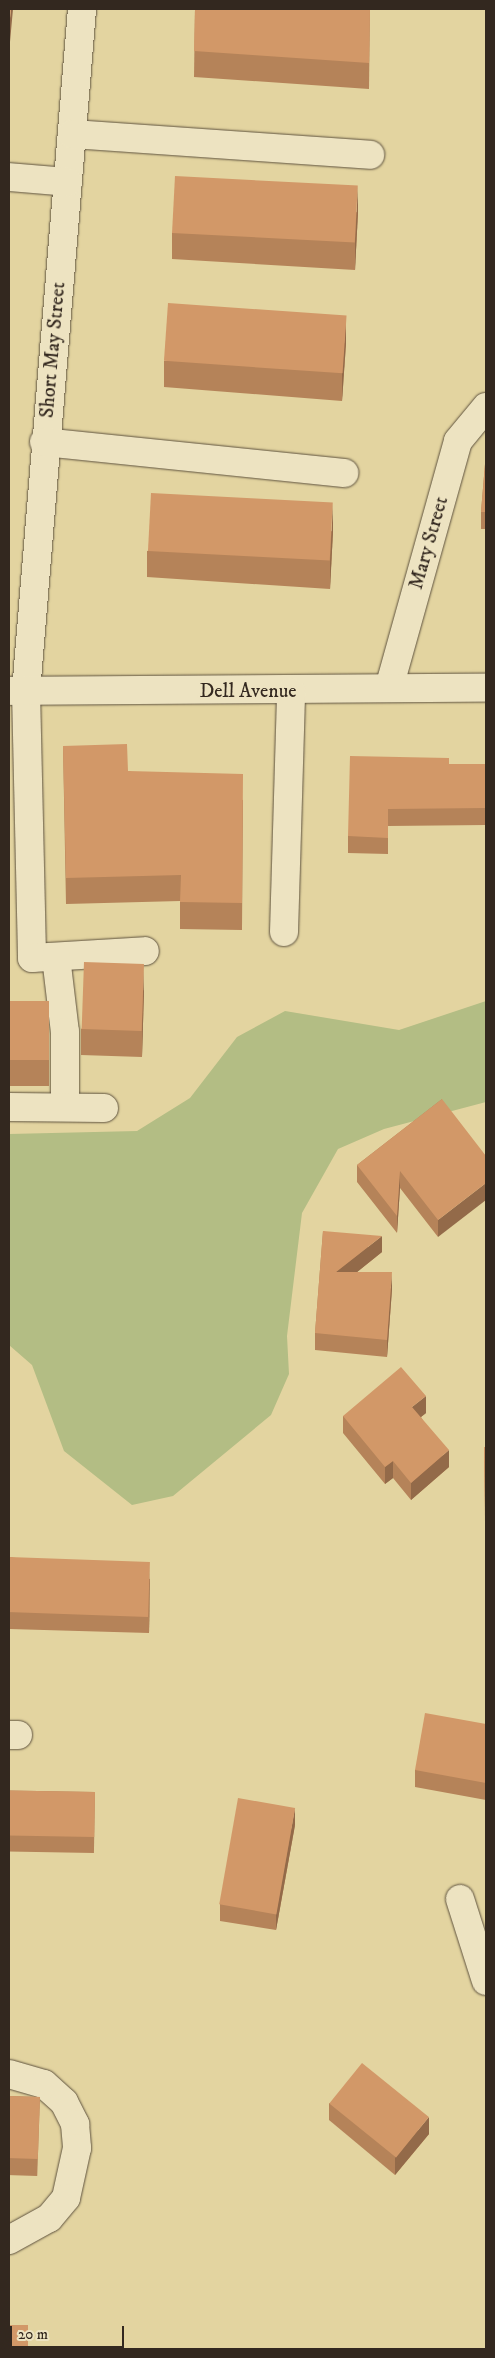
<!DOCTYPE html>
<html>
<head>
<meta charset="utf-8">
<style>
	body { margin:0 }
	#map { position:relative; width:495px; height:2358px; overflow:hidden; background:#e3d4a0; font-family:"IM FELL DW Pica",serif }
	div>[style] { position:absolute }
	.green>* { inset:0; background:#b3bd84 }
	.roads { filter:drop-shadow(0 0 1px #5f533f) drop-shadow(0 0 1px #5f533f) }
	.minor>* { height:28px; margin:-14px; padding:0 14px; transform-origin:14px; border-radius:14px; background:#ede3c1 }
	.wall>* { inset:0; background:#b58359; transform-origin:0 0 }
	.shaded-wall>* { inset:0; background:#936a49 }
	.building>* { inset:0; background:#d29868; transform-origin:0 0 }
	span { translate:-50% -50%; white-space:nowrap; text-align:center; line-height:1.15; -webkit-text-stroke:5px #ede3c1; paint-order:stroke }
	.street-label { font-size:20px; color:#33281f }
	.frame { position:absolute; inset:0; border:10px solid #33281f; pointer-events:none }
	.scale { position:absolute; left:10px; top:2326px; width:114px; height:22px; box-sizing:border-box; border:2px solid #33281f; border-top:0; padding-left:6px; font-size:15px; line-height:18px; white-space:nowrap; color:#33281f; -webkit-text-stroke:4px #ede3c1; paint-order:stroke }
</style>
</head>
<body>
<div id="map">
	<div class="green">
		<div style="clip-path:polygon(486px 1001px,486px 1102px,384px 1129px,338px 1149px,302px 1213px,287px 1336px,289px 1374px,271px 1415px,173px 1496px,132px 1505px,64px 1451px,32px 1365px,9px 1345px,9px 1134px,137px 1131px,190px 1098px,237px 1037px,285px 1011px,399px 1030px)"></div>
	</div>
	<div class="roads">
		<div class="minor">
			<div style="left:82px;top:9px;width:684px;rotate:94.69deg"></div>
			<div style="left:26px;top:691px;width:267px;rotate:88.7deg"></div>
			<div style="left:32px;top:958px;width:113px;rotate:-3.5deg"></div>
			<div style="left:72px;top:134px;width:299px;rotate:4deg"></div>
			<div style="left:9px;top:177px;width:59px;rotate:4.8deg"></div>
			<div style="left:44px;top:442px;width:302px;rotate:5.9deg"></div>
			<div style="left:389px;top:688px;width:256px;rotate:-74.4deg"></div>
			<div style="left:458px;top:441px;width:44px;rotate:-50.5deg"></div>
			<div style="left:9px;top:691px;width:477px;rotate:-0.4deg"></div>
			<div style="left:284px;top:932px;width:240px;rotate:-88.3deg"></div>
			<div style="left:56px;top:957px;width:76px;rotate:83.2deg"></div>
			<div style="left:65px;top:1032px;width:73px;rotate:90deg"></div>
			<div style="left:9px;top:1107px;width:95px;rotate:0.6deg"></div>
			<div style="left:9px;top:1735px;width:9px"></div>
			<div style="left:460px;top:1899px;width:86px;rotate:72.4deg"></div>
			<div style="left:9px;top:2074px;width:36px;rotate:16deg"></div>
			<div style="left:44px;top:2084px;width:27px;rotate:42deg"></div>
			<div style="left:64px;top:2102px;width:25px;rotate:63deg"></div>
			<div style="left:75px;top:2124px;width:24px;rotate:85deg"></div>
			<div style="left:77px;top:2148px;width:51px;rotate:102.4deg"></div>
			<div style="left:66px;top:2198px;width:26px;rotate:130deg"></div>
			<div style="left:49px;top:2218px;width:46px;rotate:151.2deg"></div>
		</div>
	</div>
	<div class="wall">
		<div style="clip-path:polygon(195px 9px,370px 9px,369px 89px,194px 77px)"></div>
		<div style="clip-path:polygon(358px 212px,355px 270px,172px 259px,172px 233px)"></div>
		<div style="clip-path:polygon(346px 343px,342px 401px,164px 387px,164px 361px)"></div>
		<div style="clip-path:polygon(486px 452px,486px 529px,481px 529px,481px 512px)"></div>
		<div style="clip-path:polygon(333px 531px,330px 589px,147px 577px,147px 551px)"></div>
		<div style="clip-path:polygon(63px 746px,128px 771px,243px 800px,242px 930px,180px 929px,180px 901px,66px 904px)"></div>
		<div style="clip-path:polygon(449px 764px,486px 764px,486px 825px,388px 826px,388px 854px,348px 853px,348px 836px)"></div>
		<div style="clip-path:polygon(144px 990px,142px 1057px,81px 1055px,81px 1029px)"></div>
		<div style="left:49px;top:1001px;width:85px;height:40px;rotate:90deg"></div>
		<div style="clip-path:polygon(442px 1099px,438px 1237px,400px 1188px,397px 1233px,357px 1182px,357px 1165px)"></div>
		<div style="clip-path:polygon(323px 1231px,382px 1252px,357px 1272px,392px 1289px,387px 1357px,315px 1350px,315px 1333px)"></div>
		<div style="clip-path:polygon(426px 1413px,421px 1417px,449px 1467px,411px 1500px,393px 1478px,385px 1484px,343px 1433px,343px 1416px)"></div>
		<div style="clip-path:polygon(484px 1447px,486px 1447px,486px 1522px,485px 1522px)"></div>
		<div style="clip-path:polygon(9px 1557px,150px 1579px,149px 1633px,9px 1629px)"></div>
		<div style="clip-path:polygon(486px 1724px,486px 1800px,415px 1787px,415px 1770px)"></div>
		<div style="left:95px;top:1792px;width:61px;height:86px;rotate:91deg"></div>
		<div style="clip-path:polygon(295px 1825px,276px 1930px,220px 1921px,220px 1904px)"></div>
		<div style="left:9px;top:2096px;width:31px;height:79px;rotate:2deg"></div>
		<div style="clip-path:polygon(329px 2103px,429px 2134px,395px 2175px,329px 2120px)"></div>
	</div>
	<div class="shaded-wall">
		<div style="clip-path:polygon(11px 9px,13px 9px,9px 53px,9px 27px)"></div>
		<div style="clip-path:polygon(358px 186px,358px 212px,355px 270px,355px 243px)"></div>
		<div style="clip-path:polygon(346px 317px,346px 343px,342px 401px,342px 374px)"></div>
		<div style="clip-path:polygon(333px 504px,333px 531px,330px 589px,330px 563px)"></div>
		<div style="clip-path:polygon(144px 964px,144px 990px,142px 1057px,142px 1030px)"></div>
		<div style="clip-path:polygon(400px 1171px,400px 1188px,397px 1233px,397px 1216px)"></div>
		<div style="clip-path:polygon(486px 1183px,486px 1200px,438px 1237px,438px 1220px)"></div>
		<div style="clip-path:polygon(382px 1236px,382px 1252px,336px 1289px,336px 1272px)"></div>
		<div style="clip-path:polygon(392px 1272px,392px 1289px,387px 1357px,387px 1340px)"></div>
		<div style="clip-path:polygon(426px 1396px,426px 1413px,412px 1424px,412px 1407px)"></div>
		<div style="clip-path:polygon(449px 1450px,449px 1467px,411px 1500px,411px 1483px)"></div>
		<div style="clip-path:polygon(393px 1461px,393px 1478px,385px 1484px,385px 1467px)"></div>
		<div style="clip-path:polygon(150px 1562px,150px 1579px,149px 1633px,149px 1616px)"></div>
		<div style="clip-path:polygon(295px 1808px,295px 1825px,276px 1930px,276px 1913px)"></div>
		<div style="clip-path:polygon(429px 2117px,429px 2134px,395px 2175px,395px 2158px)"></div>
	</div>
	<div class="building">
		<div style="clip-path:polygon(9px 9px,11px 9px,9px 27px)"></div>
		<div style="clip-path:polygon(195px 9px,370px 9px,369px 63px,194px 51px)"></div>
		<div style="left:175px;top:176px;width:183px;height:57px;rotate:3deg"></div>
		<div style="left:168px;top:303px;width:179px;height:58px;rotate:4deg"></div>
		<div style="clip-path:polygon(486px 452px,486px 512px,481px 512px)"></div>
		<div style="left:151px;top:493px;width:182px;height:58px;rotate:3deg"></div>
		<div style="clip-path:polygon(127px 744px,128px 771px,243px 774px,242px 903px,180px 902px,181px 875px,66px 878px,63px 746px)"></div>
		<div style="clip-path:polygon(350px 756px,449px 758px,449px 764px,486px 764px,486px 808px,388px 809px,388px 838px,348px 836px)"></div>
		<div style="left:84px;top:962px;width:60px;height:67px;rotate:2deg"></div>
		<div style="left:49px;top:1001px;width:59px;height:40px;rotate:90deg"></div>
		<div style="clip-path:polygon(442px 1099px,486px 1156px,486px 1183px,438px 1220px,400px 1171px,397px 1216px,357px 1165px)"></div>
		<div style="clip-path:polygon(323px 1231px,382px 1236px,336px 1272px,392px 1272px,387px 1340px,315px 1333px)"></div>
		<div style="clip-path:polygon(401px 1367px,426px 1396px,412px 1407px,449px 1450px,411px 1483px,393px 1461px,385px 1467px,343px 1416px)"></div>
		<div style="clip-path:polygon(484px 1447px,486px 1447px,486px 1505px,485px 1505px)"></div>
		<div style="left:9px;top:1557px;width:141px;height:55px;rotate:2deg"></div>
		<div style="clip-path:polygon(425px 1713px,486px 1724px,486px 1783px,415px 1770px)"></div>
		<div style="left:95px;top:1792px;width:45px;height:86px;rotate:91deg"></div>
		<div style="left:238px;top:1798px;width:58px;height:108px;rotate:10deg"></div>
		<div style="left:362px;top:2063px;width:86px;height:52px;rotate:39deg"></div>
		<div style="left:9px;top:2096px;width:31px;height:62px;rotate:2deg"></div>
		<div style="left:9px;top:2325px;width:19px;height:24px"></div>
	</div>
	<div class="street-label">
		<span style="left:53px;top:350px;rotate:-85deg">Short May Street</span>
		<span style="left:429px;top:543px;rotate:-74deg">Mary Street</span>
		<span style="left:248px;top:691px">Dell Avenue</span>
	</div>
	<div class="frame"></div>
	<div class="scale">20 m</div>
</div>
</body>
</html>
